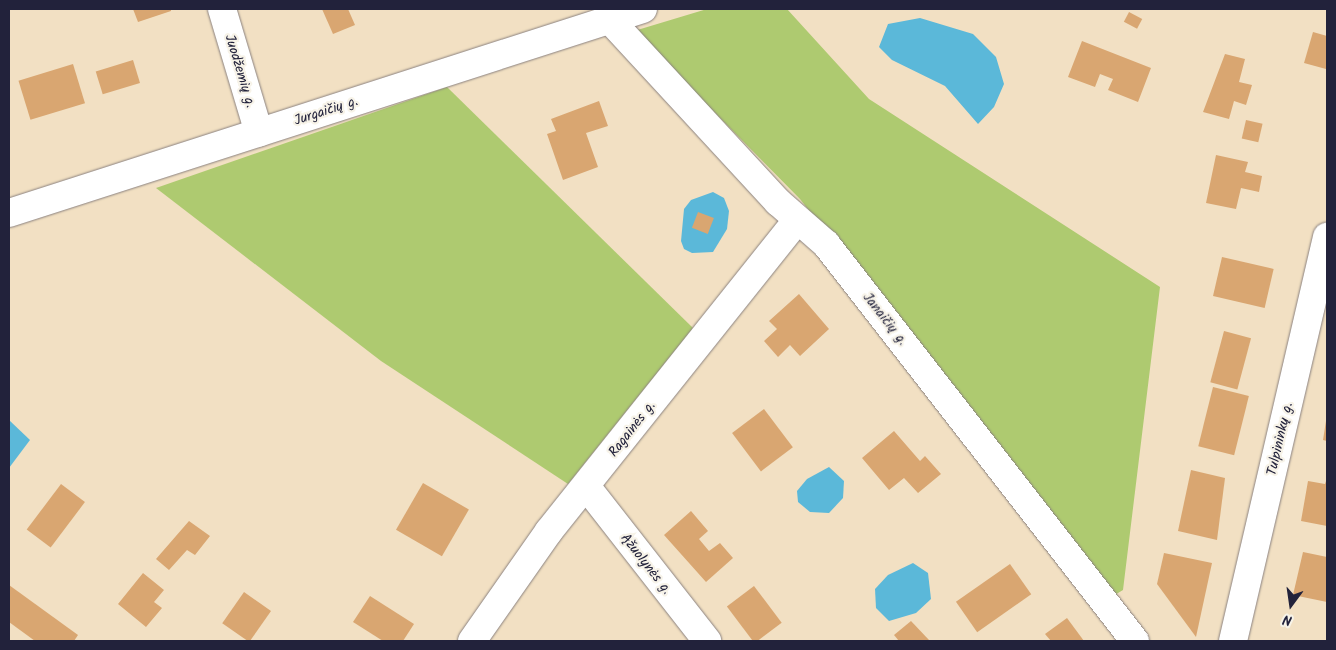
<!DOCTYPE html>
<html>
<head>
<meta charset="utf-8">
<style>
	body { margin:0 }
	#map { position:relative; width:1336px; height:650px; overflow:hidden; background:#f2e0c3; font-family:Kalam,sans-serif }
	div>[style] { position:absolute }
	.green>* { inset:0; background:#aeca70 }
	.water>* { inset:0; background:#5bb8d9 }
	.building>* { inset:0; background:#d9a671; transform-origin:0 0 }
	.roads { filter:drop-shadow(0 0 1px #8a817f) drop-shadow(0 0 1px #8a817f) }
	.minor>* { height:28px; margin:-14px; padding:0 14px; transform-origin:14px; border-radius:14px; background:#fff }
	span { translate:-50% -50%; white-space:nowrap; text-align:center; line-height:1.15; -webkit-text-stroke:4.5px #f7f3e8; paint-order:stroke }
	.street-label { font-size:14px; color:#22223b }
	.frame { position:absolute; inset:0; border:10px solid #22223b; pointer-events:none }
	.north { position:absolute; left:1266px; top:580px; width:50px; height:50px; -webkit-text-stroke:4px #f7f3e8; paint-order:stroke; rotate:194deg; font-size:14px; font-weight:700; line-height:20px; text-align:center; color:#22223b }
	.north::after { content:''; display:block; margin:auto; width:18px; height:22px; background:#22223b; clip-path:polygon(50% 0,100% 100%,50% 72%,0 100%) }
</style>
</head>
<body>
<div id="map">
	<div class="green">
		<div style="clip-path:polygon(707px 9px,787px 9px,869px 99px,1160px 287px,1123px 590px,1113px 596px,800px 199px,634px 31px)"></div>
		<div style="clip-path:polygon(447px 87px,693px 328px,568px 484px,381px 361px,156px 188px)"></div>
	</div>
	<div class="water">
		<div style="clip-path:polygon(920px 18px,973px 34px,996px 57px,1004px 84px,994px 107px,978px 124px,945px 86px,892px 60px,879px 47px,888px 24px)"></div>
		<div style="clip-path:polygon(713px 192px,724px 198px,729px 211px,727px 229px,713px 252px,692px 253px,684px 249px,681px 241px,684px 209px,691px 200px)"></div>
		<div style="clip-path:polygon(9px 420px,30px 440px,9px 468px)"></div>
		<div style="clip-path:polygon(829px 467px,844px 481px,843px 498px,829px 513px,810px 512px,798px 502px,797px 491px,807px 479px)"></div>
		<div style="clip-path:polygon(913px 563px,928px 573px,931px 599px,916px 613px,889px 621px,876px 608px,875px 589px,888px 575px)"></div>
	</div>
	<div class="building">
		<div style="clip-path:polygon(133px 9px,171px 9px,171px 11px,138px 22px)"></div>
		<div style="clip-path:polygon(322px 9px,348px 9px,355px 25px,333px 34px)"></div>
		<div style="left:1129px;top:12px;width:15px;height:11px;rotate:28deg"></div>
		<div style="clip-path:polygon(1313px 32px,1327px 36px,1326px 69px,1304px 63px)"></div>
		<div style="clip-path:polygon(1082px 41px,1151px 68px,1138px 102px,1108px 90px,1113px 79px,1100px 74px,1095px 87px,1068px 77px)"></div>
		<div style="clip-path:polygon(1225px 54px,1245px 59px,1239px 82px,1252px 85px,1246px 105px,1234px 101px,1229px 119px,1203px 112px)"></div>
		<div style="left:133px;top:60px;width:24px;height:39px;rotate:73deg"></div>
		<div style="left:73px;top:64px;width:41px;height:57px;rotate:73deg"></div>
		<div style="clip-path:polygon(599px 101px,608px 126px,586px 133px,598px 167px,563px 180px,547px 134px,556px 131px,551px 119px)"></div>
		<div style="left:1246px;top:120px;width:17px;height:19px;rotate:13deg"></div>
		<div style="clip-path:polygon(1216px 155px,1248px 162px,1245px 172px,1262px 176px,1259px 192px,1241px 188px,1236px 209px,1206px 203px)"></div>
		<div style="left:698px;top:212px;width:17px;height:17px;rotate:21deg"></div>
		<div style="left:1222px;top:257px;width:53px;height:40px;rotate:13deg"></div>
		<div style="clip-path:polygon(799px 294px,829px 329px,800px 356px,790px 345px,778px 357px,764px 341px,777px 329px,769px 321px)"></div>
		<div style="left:1224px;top:331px;width:28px;height:53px;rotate:15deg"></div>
		<div style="left:1213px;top:387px;width:37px;height:61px;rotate:14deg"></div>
		<div style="left:764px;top:409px;width:48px;height:40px;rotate:53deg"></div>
		<div style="clip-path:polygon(1326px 421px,1327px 421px,1327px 441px,1323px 440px)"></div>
		<div style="clip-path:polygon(894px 431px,920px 461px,925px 456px,941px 474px,918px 493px,904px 478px,889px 490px,862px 458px)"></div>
		<div style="clip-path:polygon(1191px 470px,1225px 478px,1217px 540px,1178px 531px)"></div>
		<div style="clip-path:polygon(1327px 478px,1327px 526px,1301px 521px,1308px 481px,1325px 484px)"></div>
		<div style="left:423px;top:483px;width:53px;height:54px;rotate:30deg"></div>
		<div style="left:61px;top:484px;width:30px;height:57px;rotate:37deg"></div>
		<div style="clip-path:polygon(691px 511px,708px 531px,699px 539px,709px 551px,720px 543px,733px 558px,706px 582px,664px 535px)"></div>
		<div style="clip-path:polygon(189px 521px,210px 536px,195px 555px,187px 550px,169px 570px,156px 559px)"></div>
		<div style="clip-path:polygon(1303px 552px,1327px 557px,1327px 602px,1293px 595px)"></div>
		<div style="clip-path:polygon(1164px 553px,1212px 563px,1196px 637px,1157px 584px)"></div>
		<div style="left:1010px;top:564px;width:37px;height:66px;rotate:55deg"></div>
		<div style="clip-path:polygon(143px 573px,164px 590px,154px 602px,162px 608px,146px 627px,118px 604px)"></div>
		<div style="clip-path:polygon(9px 585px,78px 635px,74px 641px,35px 641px,9px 622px)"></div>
		<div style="left:754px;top:586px;width:46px;height:34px;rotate:53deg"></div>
		<div style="left:244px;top:592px;width:33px;height:38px;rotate:35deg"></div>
		<div style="clip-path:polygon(370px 596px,414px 624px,403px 641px,383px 641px,353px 622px)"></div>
		<div style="clip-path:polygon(1067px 618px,1084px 641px,1051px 641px,1045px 634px)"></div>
		<div style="clip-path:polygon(911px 621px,929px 640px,928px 641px,899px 641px,894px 635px)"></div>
	</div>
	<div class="roads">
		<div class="minor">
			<div style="left:222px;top:9px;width:129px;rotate:73.4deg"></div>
			<div style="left:610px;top:20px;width:248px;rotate:47.3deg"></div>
			<div style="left:778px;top:202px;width:64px;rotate:41.2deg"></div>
			<div style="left:826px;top:244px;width:503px;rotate:52.11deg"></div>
			<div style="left:9px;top:213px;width:666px;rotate:-17.84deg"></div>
			<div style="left:586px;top:486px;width:197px;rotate:52deg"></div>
			<div style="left:472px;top:641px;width:134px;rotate:-55deg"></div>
			<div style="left:549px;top:531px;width:398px;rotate:-51.4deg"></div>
			<div style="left:1233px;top:641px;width:415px;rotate:-76.9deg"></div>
		</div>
	</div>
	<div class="street-label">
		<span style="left:240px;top:71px;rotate:73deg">Juodžemių g.</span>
		<span style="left:326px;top:111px;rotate:-18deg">Jurgaičių g.</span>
		<span style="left:885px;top:319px;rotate:52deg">Janaičių g.</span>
		<span style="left:632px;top:429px;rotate:-52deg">Ragainės g.</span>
		<span style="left:1280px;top:439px;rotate:-77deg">Tulpininkų g.</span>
		<span style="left:646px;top:564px;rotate:52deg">Ąžuolynės g.</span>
	</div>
	<div class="frame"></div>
	<div class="north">N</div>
</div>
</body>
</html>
